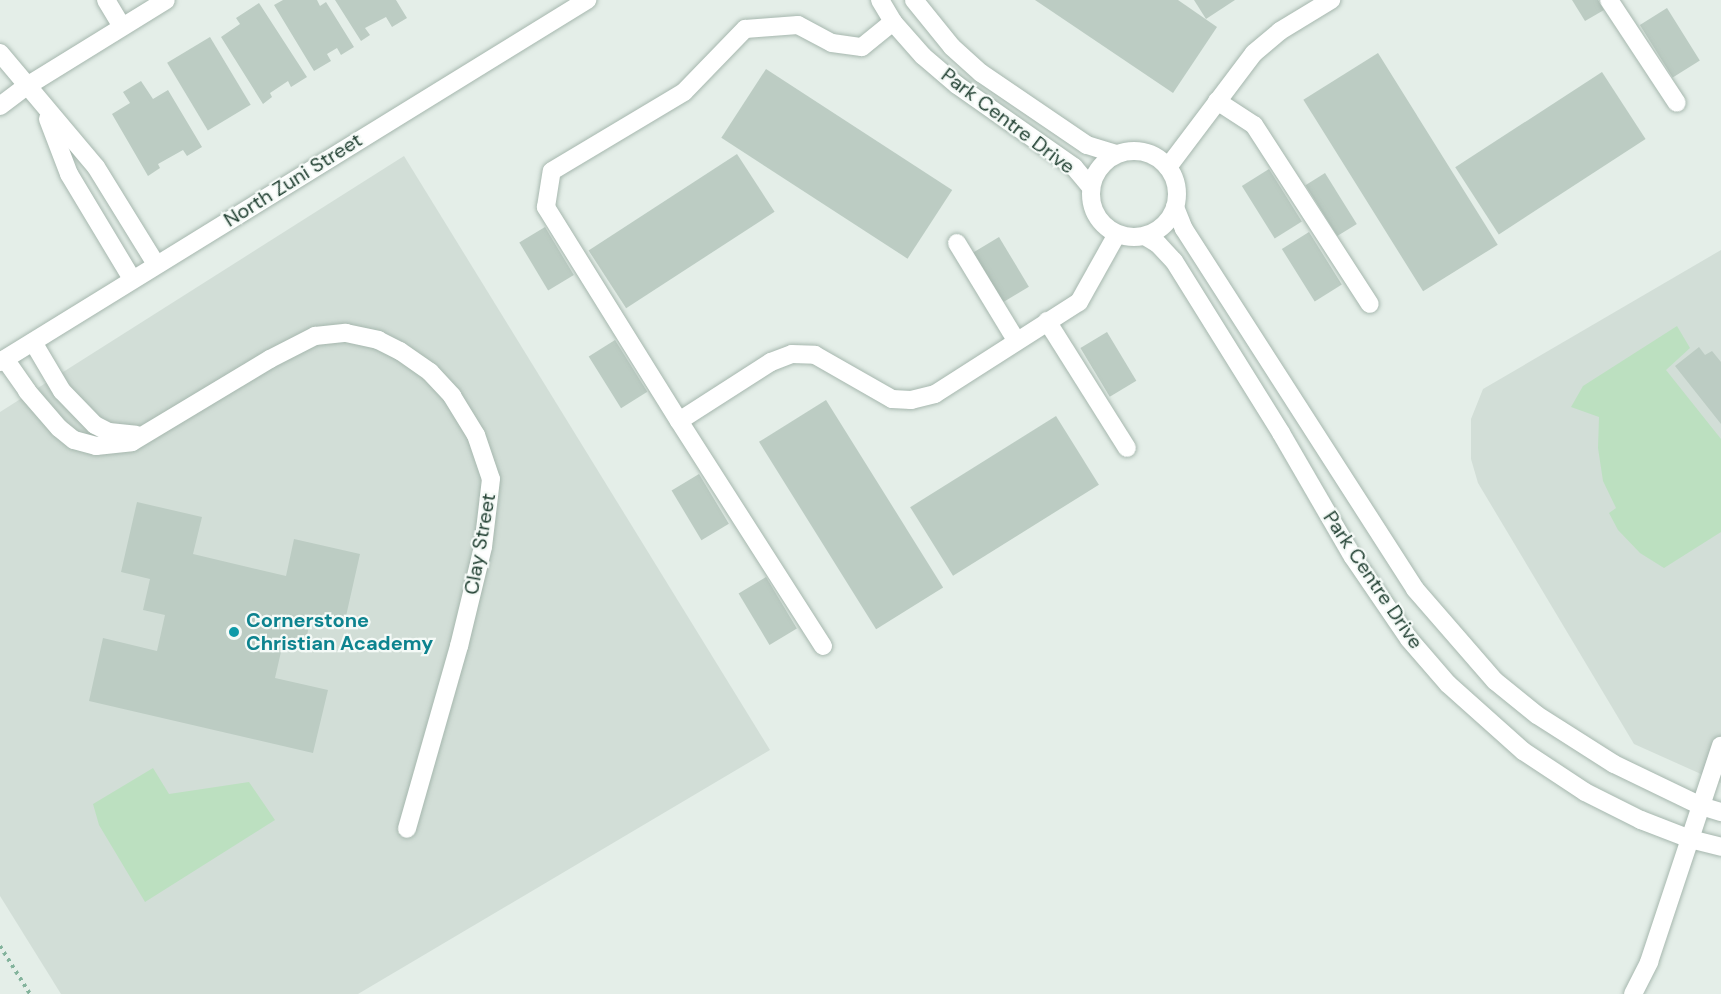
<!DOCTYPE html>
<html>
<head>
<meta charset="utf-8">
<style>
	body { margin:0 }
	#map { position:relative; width:1721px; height:994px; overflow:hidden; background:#e4eee8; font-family:"DM Sans",sans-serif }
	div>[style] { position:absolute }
	.built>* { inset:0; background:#d2ded7 }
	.green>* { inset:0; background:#bce0c0 }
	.building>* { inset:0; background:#bcccc3; transform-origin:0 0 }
	.path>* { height:4px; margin-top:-2px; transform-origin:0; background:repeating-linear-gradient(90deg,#83b39c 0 3px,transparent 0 7.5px) }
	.roads { filter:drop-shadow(0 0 2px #a6b7ae) drop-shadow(0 0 2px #a6b7ae) }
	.minor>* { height:18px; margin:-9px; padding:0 9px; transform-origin:9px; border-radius:9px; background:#fff }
	.minor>.ring { margin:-9px; padding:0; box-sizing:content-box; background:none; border:18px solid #fff; border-radius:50% }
	.dots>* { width:16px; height:16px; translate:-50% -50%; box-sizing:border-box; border:3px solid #f5faf7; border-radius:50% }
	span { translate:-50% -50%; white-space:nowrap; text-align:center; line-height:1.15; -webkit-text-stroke:4.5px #f5faf7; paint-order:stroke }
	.street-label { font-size:20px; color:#224133 }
	.culture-label { font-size:20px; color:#0d838f; font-weight:700 }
	.left { translate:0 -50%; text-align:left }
</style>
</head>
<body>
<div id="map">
	<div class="built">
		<div style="clip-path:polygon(404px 156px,770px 750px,358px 994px,61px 994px,0 896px,0 412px)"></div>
		<div style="clip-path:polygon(1721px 250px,1721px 783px,1634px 744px,1478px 483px,1471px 459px,1471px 419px,1483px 389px)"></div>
	</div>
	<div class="green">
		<div style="clip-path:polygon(1677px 326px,1690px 348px,1666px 370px,1721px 439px,1721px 532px,1664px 568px,1640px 553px,1618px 530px,1609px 513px,1616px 508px,1603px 481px,1598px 448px,1599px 417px,1571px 407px,1583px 386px)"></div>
		<div style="clip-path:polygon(153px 768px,169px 794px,249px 782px,275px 820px,145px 902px,99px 825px,93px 804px)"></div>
	</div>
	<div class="building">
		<div style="clip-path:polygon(283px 0,317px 0,320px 6px,326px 2px,354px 47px,341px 55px,337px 48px,327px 54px,331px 61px,314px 71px,274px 5px)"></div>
		<div style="clip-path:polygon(335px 0,396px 0,407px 18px,392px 27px,386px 17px,365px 28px,370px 35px,361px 41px)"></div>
		<div style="clip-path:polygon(1035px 0,1178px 0,1217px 27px,1173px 93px)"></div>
		<div style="clip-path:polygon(1194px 0,1235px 0,1206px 19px)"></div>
		<div style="clip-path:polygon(1572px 0,1598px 0,1604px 10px,1585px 21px)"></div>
		<div style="clip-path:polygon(259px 3px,307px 77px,291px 87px,288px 81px,270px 93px,272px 97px,263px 104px,221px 37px,240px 24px,236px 18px)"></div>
		<div style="left:1667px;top:8px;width:62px;height:32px;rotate:58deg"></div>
		<div style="left:210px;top:37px;width:79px;height:50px;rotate:59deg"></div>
		<div style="left:1378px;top:53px;width:226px;height:88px;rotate:58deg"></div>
		<div style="left:766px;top:69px;width:222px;height:82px;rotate:33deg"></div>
		<div style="left:1602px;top:72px;width:80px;height:175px;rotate:57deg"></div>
		<div style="clip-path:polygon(141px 81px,153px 99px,168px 90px,202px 147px,187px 156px,183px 150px,158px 164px,160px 168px,148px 176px,112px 114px,130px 103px,123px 92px)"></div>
		<div style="left:737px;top:154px;width:69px;height:177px;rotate:57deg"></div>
		<div style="left:1269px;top:169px;width:62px;height:32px;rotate:58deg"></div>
		<div style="left:1325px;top:173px;width:60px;height:23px;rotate:58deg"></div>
		<div style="left:545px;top:227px;width:56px;height:30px;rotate:59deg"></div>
		<div style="left:1309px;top:232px;width:62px;height:32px;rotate:58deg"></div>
		<div style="left:999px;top:237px;width:58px;height:32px;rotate:59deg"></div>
		<div style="left:1107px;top:332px;width:57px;height:31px;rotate:59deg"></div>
		<div style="left:615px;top:340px;width:61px;height:31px;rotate:58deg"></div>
		<div style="clip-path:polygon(1699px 347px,1705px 355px,1712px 351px,1721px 362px,1721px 424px,1675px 366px)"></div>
		<div style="left:826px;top:400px;width:221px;height:79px;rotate:58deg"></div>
		<div style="left:1056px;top:416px;width:81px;height:172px;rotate:58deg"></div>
		<div style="left:699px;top:474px;width:58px;height:32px;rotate:59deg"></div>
		<div style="clip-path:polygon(137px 502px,202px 517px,193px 554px,286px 576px,294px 539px,360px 554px,344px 625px,311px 618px,304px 648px,283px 643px,275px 678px,328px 690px,313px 753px,89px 701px,103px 638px,157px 651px,165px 615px,143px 610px,150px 579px,121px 572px)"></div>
		<div style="left:766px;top:577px;width:60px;height:32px;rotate:59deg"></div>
	</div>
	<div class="path">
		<div style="left:0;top:946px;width:57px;rotate:58deg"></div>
	</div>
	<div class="roads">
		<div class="minor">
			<div style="left:106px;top:0;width:31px;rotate:59deg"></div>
			<div style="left:880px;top:0;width:26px;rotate:59deg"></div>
			<div style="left:893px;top:22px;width:45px;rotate:48.6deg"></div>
			<div style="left:923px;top:56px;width:45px;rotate:40.5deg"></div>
			<div style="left:957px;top:85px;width:143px;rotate:35deg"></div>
			<div style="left:1074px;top:167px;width:26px;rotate:50deg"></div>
			<div style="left:914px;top:0;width:60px;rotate:51deg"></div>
			<div style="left:952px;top:47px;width:39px;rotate:42deg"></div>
			<div style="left:981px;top:73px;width:128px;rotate:34.2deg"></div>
			<div style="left:1087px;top:145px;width:30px;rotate:17deg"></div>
			<div style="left:1609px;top:0;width:123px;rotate:56.6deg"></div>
			<div style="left:0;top:53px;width:149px;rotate:49.9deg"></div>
			<div style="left:96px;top:167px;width:114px;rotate:58.3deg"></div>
			<div style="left:1217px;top:101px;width:44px;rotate:33deg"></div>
			<div style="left:1254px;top:125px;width:213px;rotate:57.1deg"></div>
			<div style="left:0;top:106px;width:34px;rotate:-37deg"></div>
			<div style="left:27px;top:86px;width:163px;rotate:-31.7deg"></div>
			<div style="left:48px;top:119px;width:59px;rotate:69.1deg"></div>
			<div style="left:69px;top:174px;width:122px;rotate:59deg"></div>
			<div class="ring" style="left:1091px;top:151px;width:68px;height:68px"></div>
			<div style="left:1168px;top:167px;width:143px;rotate:-53deg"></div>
			<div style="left:1254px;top:53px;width:34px;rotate:-40deg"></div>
			<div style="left:1280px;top:31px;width:60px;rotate:-31.3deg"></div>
			<div style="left:1175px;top:207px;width:24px;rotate:68deg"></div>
			<div style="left:1184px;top:229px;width:428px;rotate:57.3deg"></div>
			<div style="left:1415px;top:589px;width:122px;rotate:49deg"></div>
			<div style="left:1495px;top:681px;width:54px;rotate:39deg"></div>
			<div style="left:1537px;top:715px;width:91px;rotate:32.5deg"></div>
			<div style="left:1614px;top:764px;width:97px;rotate:25.8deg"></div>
			<div style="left:1701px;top:806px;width:21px;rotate:17deg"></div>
			<div style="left:1145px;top:236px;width:15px;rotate:32deg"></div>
			<div style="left:1158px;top:244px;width:23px;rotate:47deg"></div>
			<div style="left:1174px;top:261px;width:203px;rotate:58.1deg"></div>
			<div style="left:1281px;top:433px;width:143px;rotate:59.9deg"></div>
			<div style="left:1353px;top:557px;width:99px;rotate:55.7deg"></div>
			<div style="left:1409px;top:639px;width:60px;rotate:49.1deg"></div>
			<div style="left:1448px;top:684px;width:101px;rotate:41.8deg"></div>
			<div style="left:1523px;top:751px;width:74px;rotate:33.5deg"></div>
			<div style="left:1585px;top:792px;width:63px;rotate:26.6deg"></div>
			<div style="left:1641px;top:820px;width:53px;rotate:21.2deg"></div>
			<div style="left:1690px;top:839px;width:32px;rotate:14deg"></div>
			<div style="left:957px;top:243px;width:114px;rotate:58.7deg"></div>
			<div style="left:1047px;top:321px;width:150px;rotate:57.8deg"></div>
			<div style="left:33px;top:342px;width:57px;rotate:59.4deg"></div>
			<div style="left:62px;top:391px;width:47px;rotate:45.9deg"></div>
			<div style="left:95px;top:425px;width:16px;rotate:27deg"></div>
			<div style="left:109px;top:432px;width:27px;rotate:6deg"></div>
			<div style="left:5px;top:359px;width:39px;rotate:55deg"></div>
			<div style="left:27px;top:391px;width:49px;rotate:49.1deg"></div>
			<div style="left:59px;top:428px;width:19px;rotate:39deg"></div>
			<div style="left:74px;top:440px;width:23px;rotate:15deg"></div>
			<div style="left:96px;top:446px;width:36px;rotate:-6deg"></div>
			<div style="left:132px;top:442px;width:161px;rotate:-31deg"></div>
			<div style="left:270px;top:359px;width:51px;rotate:-27.1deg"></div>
			<div style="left:315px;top:336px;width:31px;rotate:-6deg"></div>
			<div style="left:346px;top:333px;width:33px;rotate:12deg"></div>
			<div style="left:378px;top:340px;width:25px;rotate:27deg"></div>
			<div style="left:400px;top:351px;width:37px;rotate:35deg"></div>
			<div style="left:430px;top:372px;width:33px;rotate:47deg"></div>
			<div style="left:452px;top:396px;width:46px;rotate:58.4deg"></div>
			<div style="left:476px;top:435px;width:46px;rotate:71.2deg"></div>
			<div style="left:491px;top:479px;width:68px;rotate:96.7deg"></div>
			<div style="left:483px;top:547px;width:102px;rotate:103.6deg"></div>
			<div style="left:459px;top:646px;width:190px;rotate:105.9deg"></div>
			<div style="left:0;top:362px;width:690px;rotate:-31.66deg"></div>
			<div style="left:679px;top:421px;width:252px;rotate:-121.9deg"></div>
			<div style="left:546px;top:207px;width:36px;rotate:-81deg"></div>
			<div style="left:552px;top:171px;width:154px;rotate:-30.9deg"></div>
			<div style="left:684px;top:92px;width:88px;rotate:-45.9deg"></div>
			<div style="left:745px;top:29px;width:53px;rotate:-4.3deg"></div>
			<div style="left:798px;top:25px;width:38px;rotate:28deg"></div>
			<div style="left:832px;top:43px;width:30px;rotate:8deg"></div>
			<div style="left:862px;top:47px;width:40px;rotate:-39deg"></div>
			<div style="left:823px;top:646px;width:267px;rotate:-122.6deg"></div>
			<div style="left:679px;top:421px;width:109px;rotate:-32.7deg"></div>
			<div style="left:771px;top:362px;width:22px;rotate:-21deg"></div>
			<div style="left:792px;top:354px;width:23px;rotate:2deg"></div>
			<div style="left:815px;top:355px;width:89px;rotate:29.7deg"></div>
			<div style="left:892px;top:399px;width:19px;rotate:3deg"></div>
			<div style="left:911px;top:400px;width:25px;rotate:-14deg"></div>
			<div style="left:935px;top:394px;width:171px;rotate:-32.6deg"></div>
			<div style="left:1079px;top:302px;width:78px;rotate:-60.8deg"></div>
			<div style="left:1633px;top:994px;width:36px;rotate:-63deg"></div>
			<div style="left:1649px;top:962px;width:228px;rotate:-71.6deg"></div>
		</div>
	</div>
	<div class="dots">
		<div style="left:234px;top:632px;background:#0f9aa8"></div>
	</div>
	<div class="street-label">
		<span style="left:1008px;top:121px;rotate:37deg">Park Centre Drive</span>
		<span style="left:293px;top:180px;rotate:-32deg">North Zuni Street</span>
		<span style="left:480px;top:544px;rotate:-80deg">Clay Street</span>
		<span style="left:1373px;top:580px;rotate:56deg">Park Centre Drive</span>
	</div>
	<div class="culture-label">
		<span class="left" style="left:246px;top:632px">Cornerstone<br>Christian Academy</span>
	</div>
</div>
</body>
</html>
